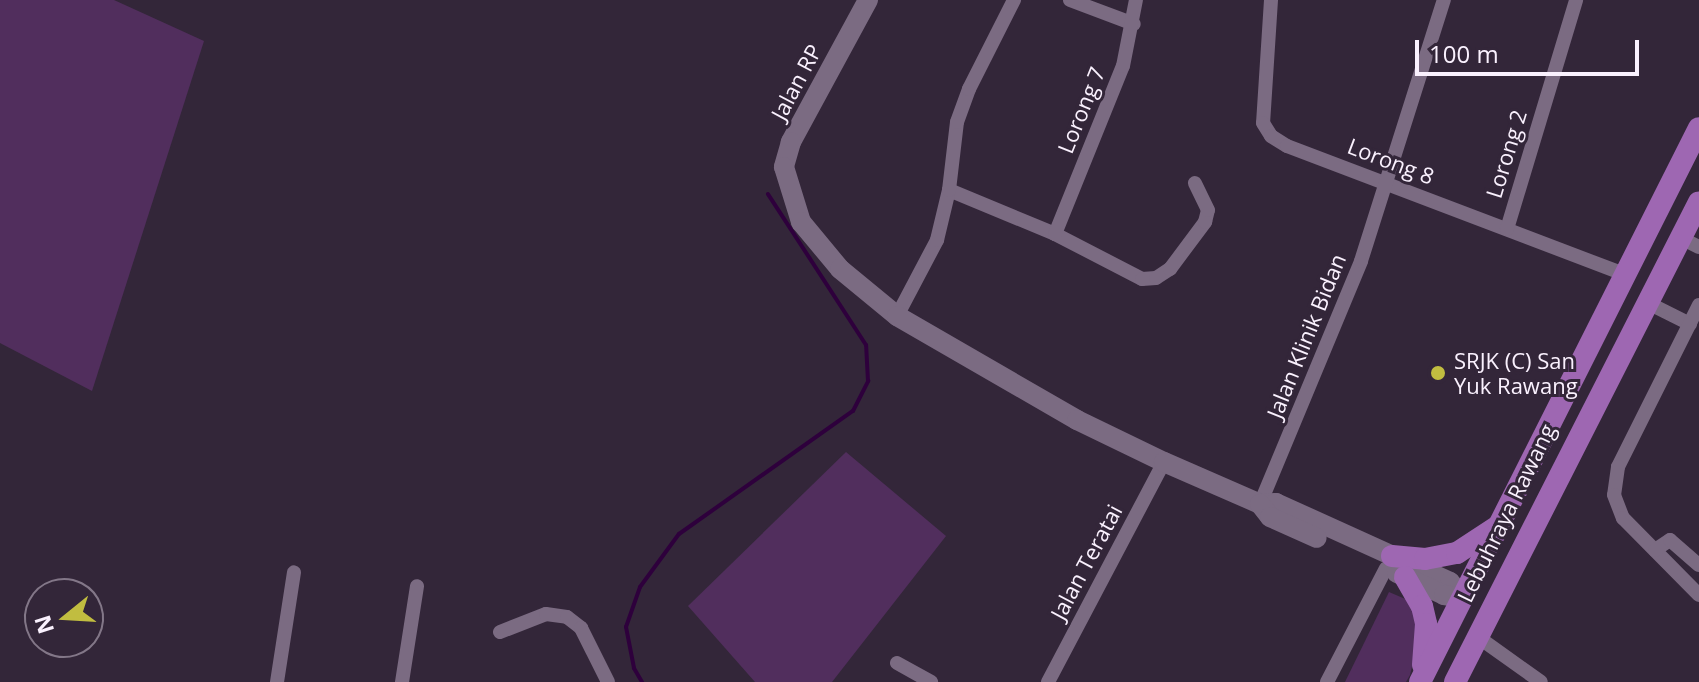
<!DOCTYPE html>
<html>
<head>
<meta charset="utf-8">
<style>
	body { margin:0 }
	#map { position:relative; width:1699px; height:682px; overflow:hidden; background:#332639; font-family:"Open Sans",sans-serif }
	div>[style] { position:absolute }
	.green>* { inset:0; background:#512e5d }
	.stream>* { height:4px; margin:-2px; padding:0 2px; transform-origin:2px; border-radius:2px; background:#2e003c }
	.street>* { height:14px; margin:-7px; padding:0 7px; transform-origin:7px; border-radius:7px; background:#7b6b82 }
	.secondary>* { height:20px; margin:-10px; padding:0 10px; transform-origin:10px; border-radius:10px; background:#7b6b82 }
	.primary>* { height:22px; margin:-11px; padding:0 11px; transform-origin:11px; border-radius:11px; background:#9e67b2 }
	.dots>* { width:22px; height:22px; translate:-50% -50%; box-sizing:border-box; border:4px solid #332639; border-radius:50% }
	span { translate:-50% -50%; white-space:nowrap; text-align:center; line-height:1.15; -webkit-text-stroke:6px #332639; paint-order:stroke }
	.street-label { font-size:22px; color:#faf1fe }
	.poi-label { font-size:22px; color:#faf1fe }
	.left { translate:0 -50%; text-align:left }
	.north { position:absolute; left:24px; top:578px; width:80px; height:80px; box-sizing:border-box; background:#332639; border:2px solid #837788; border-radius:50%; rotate:252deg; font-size:22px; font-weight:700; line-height:32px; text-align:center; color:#faf1fe }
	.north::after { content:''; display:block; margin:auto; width:28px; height:36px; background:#c1bd40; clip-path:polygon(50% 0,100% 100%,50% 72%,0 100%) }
	.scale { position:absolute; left:1415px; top:40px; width:224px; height:36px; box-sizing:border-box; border:4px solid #faf1fe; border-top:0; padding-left:10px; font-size:24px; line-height:28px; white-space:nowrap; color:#faf1fe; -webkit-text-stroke:6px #332639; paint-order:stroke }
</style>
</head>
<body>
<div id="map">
	<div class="green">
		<div style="clip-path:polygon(0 0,114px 0,204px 41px,92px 391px,0 343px)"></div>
		<div style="clip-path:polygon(846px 452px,946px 536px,832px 682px,755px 682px,688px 606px)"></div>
		<div style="clip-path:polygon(1389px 592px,1410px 601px,1417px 619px,1418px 641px,1410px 675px,1406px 682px,1345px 682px)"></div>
	</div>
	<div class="stream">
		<div style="left:642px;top:682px;width:16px;rotate:-120deg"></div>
		<div style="left:634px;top:668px;width:42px;rotate:-101deg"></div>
		<div style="left:626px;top:627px;width:42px;rotate:-70.7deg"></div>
		<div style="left:640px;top:587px;width:66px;rotate:-53.7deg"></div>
		<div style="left:679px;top:534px;width:213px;rotate:-35.3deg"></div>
		<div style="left:853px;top:411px;width:34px;rotate:-63deg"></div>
		<div style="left:868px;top:381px;width:36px;rotate:-93deg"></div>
		<div style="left:866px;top:345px;width:180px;rotate:-123deg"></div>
	</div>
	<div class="street">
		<div style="left:1070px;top:0;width:68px;rotate:20.6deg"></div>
		<div style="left:1271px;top:0;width:123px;rotate:93.7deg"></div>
		<div style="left:1263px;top:123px;width:15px;rotate:58deg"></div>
		<div style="left:1271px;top:136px;width:19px;rotate:32deg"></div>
		<div style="left:1287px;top:146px;width:363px;rotate:20.8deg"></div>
		<div style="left:949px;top:190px;width:115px;rotate:22.5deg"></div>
		<div style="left:1055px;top:234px;width:98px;rotate:27.3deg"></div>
		<div style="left:1142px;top:279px;width:14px;rotate:-4deg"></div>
		<div style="left:1156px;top:278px;width:17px;rotate:-33deg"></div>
		<div style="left:1170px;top:269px;width:59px;rotate:-53.3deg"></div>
		<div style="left:1205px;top:222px;width:12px;rotate:-76deg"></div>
		<div style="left:1208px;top:210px;width:30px;rotate:-116deg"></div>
		<div style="left:1507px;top:229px;width:239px;rotate:-73.2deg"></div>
		<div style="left:1055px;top:234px;width:181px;rotate:-68deg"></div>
		<div style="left:1123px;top:66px;width:67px;rotate:-78.9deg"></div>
		<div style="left:1681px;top:238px;width:20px;rotate:27deg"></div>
		<div style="left:1648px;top:303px;width:47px;rotate:26.6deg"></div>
		<div style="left:1699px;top:305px;width:181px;rotate:116.6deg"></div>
		<div style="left:1618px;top:467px;width:28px;rotate:98deg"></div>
		<div style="left:1614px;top:495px;width:25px;rotate:69deg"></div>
		<div style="left:1623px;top:518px;width:108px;rotate:45.4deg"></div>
		<div style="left:897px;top:316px;width:86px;rotate:-62.2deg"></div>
		<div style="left:937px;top:240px;width:51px;rotate:-76.5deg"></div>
		<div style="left:949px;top:190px;width:68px;rotate:-83.3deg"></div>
		<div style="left:957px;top:122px;width:35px;rotate:-70deg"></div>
		<div style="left:969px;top:89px;width:100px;rotate:-63.2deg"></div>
		<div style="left:1260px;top:504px;width:263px;rotate:-67.4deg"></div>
		<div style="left:1361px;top:261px;width:274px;rotate:-72.4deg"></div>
		<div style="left:1655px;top:550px;width:18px;rotate:-34deg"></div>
		<div style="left:1670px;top:540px;width:38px;rotate:41deg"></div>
		<div style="left:500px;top:632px;width:49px;rotate:-21.4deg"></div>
		<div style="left:546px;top:614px;width:21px;rotate:8deg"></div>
		<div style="left:567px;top:617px;width:18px;rotate:38deg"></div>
		<div style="left:581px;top:628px;width:60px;rotate:63.4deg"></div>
		<div style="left:1478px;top:637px;width:77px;rotate:35.5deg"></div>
		<div style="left:897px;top:663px;width:39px;rotate:29deg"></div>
		<div style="left:277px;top:682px;width:111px;rotate:-81.2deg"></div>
		<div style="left:402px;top:682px;width:97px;rotate:-81.1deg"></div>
		<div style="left:1048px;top:682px;width:249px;rotate:-62.2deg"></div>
		<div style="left:1327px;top:682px;width:128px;rotate:-62.6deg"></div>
	</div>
	<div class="secondary">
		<div style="left:868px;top:0;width:162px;rotate:118.5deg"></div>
		<div style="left:791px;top:142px;width:26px;rotate:106deg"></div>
		<div style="left:784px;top:167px;width:58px;rotate:72.8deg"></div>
		<div style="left:801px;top:222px;width:61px;rotate:50.3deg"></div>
		<div style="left:840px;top:269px;width:74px;rotate:39.5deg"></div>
		<div style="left:897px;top:316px;width:208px;rotate:30deg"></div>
		<div style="left:1077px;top:420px;width:97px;rotate:25.8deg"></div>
		<div style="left:1164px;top:462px;width:105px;rotate:23.6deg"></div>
		<div style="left:1260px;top:504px;width:16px;rotate:-4deg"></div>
		<div style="left:1276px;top:503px;width:191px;rotate:24.4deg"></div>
		<div style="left:1450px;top:582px;width:21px;rotate:49deg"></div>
		<div style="left:1260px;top:504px;width:16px;rotate:52deg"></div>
		<div style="left:1270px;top:517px;width:51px;rotate:24.1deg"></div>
		<div style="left:1397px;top:573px;width:52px;rotate:25.1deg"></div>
		<div style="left:1444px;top:595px;width:20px;rotate:9deg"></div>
	</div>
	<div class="primary">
		<div style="left:1392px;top:556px;width:33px;rotate:5deg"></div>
		<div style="left:1425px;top:559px;width:33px;rotate:-11deg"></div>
		<div style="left:1457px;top:553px;width:53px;rotate:-33.4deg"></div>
		<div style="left:1405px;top:577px;width:34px;rotate:60deg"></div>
		<div style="left:1422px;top:606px;width:18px;rotate:77deg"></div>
		<div style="left:1426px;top:624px;width:41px;rotate:94.2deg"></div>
		<div style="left:1420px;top:682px;width:620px;rotate:-63.27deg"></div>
		<div style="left:1455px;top:682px;width:538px;rotate:-63.05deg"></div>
	</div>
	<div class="dots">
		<div style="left:1438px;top:373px;background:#c1bd40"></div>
	</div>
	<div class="street-label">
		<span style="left:796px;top:82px;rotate:-62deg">Jalan RP</span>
		<span style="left:1081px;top:110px;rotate:-68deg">Lorong 7</span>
		<span style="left:1506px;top:154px;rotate:-73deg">Lorong 2</span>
		<span style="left:1391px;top:161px;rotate:21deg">Lorong 8</span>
		<span style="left:1306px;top:336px;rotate:-68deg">Jalan Klinik Bidan</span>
		<span style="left:1506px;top:513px;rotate:-64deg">Lebuhraya Rawang</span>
		<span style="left:1086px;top:562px;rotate:-62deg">Jalan Teratai</span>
	</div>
	<div class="poi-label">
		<span class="left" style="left:1454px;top:373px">SRJK (C) San<br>Yuk Rawang</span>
	</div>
	<div class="north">N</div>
	<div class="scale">100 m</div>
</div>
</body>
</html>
